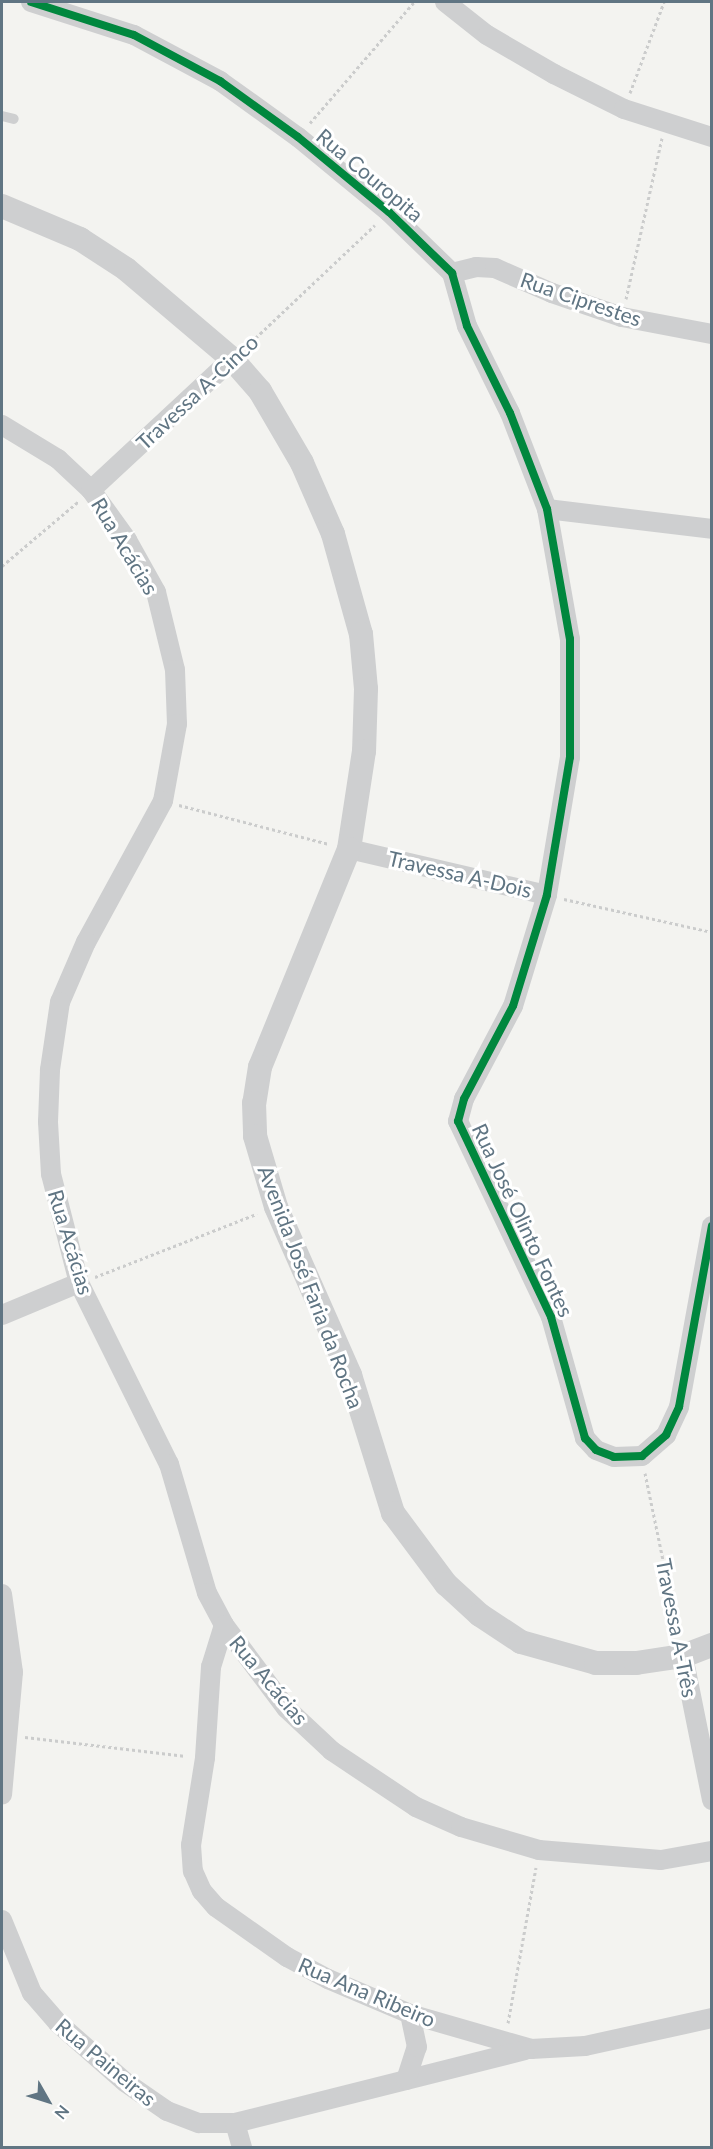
<!DOCTYPE html>
<html>
<head>
<meta charset="utf-8">
<style>
	body { margin:0 }
	#map { position:relative; width:713px; height:2149px; overflow:hidden; background:#f3f3f0; font-family:Lato,sans-serif }
	div>[style] { position:absolute }
	.path>* { height:3px; margin-top:-1.5px; transform-origin:0; background:repeating-linear-gradient(90deg,#cbcccc 0 3px,transparent 0 6px) }
	.service>* { height:10px; margin:-5px; padding:0 5px; transform-origin:5px; border-radius:5px; background:#cecfd0 }
	.minor>* { height:20px; margin:-10px; padding:0 10px; transform-origin:10px; border-radius:10px; background:#cecfd0 }
	.tertiary>* { height:24px; margin:-12px; padding:0 12px; transform-origin:12px; border-radius:12px; background:#cecfd0 }
	.cycleway>* { height:8px; margin:-4px; padding:0 4px; transform-origin:4px; border-radius:4px; background:#00873e }
	span { translate:-50% -50%; white-space:nowrap; text-align:center; line-height:1.15; -webkit-text-stroke:6px #fff; paint-order:stroke }
	.street-label { font-size:21px; color:#607583 }
	.frame { position:absolute; inset:0; border:3px solid #607583; pointer-events:none }
	.north { position:absolute; left:18px; top:2071px; width:60px; height:60px; -webkit-text-stroke:4px #fff; paint-order:stroke; rotate:129deg; font-size:16px; font-weight:700; line-height:24px; text-align:center; color:#607583 }
	.north::after { content:''; display:block; margin:auto; width:21px; height:27px; background:#607583; clip-path:polygon(50% 0,100% 100%,50% 72%,0 100%) }
</style>
</head>
<body>
<div id="map">
	<div class="path">
		<div style="left:630px;top:93px;width:97px;rotate:-69.5deg"></div>
		<div style="left:310px;top:123px;width:160px;rotate:-49.3deg"></div>
		<div style="left:626px;top:299px;width:165px;rotate:-77.4deg"></div>
		<div style="left:247px;top:346px;width:176px;rotate:-43.4deg"></div>
		<div style="left:2px;top:566px;width:101px;rotate:-40.2deg"></div>
		<div style="left:179px;top:805px;width:155px;rotate:14.6deg"></div>
		<div style="left:564px;top:899px;width:152px;rotate:12.6deg"></div>
		<div style="left:95px;top:1277px;width:174px;rotate:-21.3deg"></div>
		<div style="left:645px;top:1473px;width:167px;rotate:78.3deg"></div>
		<div style="left:25px;top:1737px;width:162px;rotate:6.7deg"></div>
		<div style="left:508px;top:2023px;width:158px;rotate:-79.8deg"></div>
	</div>
	<div class="service">
		<div style="left:2px;top:116px;width:12px;rotate:14deg"></div>
	</div>
	<div class="minor">
		<div style="left:31px;top:2px;width:108px;rotate:17.8deg"></div>
		<div style="left:134px;top:35px;width:98px;rotate:28.1deg"></div>
		<div style="left:220px;top:81px;width:96px;rotate:35.7deg"></div>
		<div style="left:298px;top:137px;width:118px;rotate:39.5deg"></div>
		<div style="left:389px;top:212px;width:88px;rotate:44.1deg"></div>
		<div style="left:452px;top:273px;width:55px;rotate:74.2deg"></div>
		<div style="left:467px;top:326px;width:97px;rotate:63.7deg"></div>
		<div style="left:510px;top:413px;width:103px;rotate:68.9deg"></div>
		<div style="left:547px;top:509px;width:132px;rotate:80deg"></div>
		<div style="left:570px;top:639px;width:118px;rotate:90deg"></div>
		<div style="left:570px;top:757px;width:140px;rotate:99.5deg"></div>
		<div style="left:547px;top:895px;width:116px;rotate:107deg"></div>
		<div style="left:513px;top:1006px;width:105px;rotate:117.8deg"></div>
		<div style="left:464px;top:1099px;width:23px;rotate:105deg"></div>
		<div style="left:458px;top:1121px;width:217px;rotate:64.6deg"></div>
		<div style="left:551px;top:1317px;width:126px;rotate:74.3deg"></div>
		<div style="left:585px;top:1438px;width:16px;rotate:47deg"></div>
		<div style="left:596px;top:1450px;width:19px;rotate:21deg"></div>
		<div style="left:614px;top:1457px;width:28px;rotate:-2deg"></div>
		<div style="left:642px;top:1456px;width:32px;rotate:-41deg"></div>
		<div style="left:666px;top:1435px;width:31px;rotate:-65deg"></div>
		<div style="left:679px;top:1407px;width:184px;rotate:-79.7deg"></div>
		<div style="left:445px;top:2px;width:53px;rotate:38.2deg"></div>
		<div style="left:487px;top:35px;width:78px;rotate:30.2deg"></div>
		<div style="left:554px;top:74px;width:78px;rotate:26.6deg"></div>
		<div style="left:624px;top:109px;width:92px;rotate:17.7deg"></div>
		<div style="left:452px;top:273px;width:25px;rotate:-14deg"></div>
		<div style="left:476px;top:267px;width:19px;rotate:3deg"></div>
		<div style="left:495px;top:268px;width:62px;rotate:23.7deg"></div>
		<div style="left:552px;top:293px;width:74px;rotate:18.9deg"></div>
		<div style="left:622px;top:317px;width:92px;rotate:10.7deg"></div>
		<div style="left:2px;top:425px;width:66px;rotate:31.3deg"></div>
		<div style="left:58px;top:459px;width:45px;rotate:43.2deg"></div>
		<div style="left:91px;top:490px;width:62px;rotate:54.2deg"></div>
		<div style="left:127px;top:540px;width:60px;rotate:60.9deg"></div>
		<div style="left:156px;top:592px;width:80px;rotate:76.3deg"></div>
		<div style="left:175px;top:670px;width:54px;rotate:87.9deg"></div>
		<div style="left:177px;top:724px;width:78px;rotate:100.3deg"></div>
		<div style="left:163px;top:801px;width:161px;rotate:118.6deg"></div>
		<div style="left:86px;top:942px;width:65px;rotate:113.4deg"></div>
		<div style="left:60px;top:1002px;width:69px;rotate:98.4deg"></div>
		<div style="left:50px;top:1070px;width:52px;rotate:92.2deg"></div>
		<div style="left:48px;top:1122px;width:52px;rotate:86.7deg"></div>
		<div style="left:51px;top:1174px;width:113px;rotate:75.6deg"></div>
		<div style="left:79px;top:1283px;width:202px;rotate:63.6deg"></div>
		<div style="left:169px;top:1464px;width:134px;rotate:73.6deg"></div>
		<div style="left:207px;top:1593px;width:36px;rotate:62deg"></div>
		<div style="left:224px;top:1625px;width:104px;rotate:53.2deg"></div>
		<div style="left:286px;top:1708px;width:63px;rotate:43.1deg"></div>
		<div style="left:332px;top:1751px;width:101px;rotate:33.7deg"></div>
		<div style="left:416px;top:1807px;width:49px;rotate:24deg"></div>
		<div style="left:461px;top:1827px;width:81px;rotate:16.4deg"></div>
		<div style="left:539px;top:1850px;width:122px;rotate:4.7deg"></div>
		<div style="left:661px;top:1860px;width:52px;rotate:-10deg"></div>
		<div style="left:91px;top:490px;width:192px;rotate:-42.9deg"></div>
		<div style="left:547px;top:509px;width:166px;rotate:6.9deg"></div>
		<div style="left:349px;top:849px;width:203px;rotate:13.1deg"></div>
		<div style="left:2px;top:1315px;width:83px;rotate:-22.6deg"></div>
		<div style="left:2px;top:1594px;width:79px;rotate:82deg"></div>
		<div style="left:13px;top:1672px;width:123px;rotate:95.1deg"></div>
		<div style="left:224px;top:1625px;width:44px;rotate:107.2deg"></div>
		<div style="left:211px;top:1667px;width:91px;rotate:93.8deg"></div>
		<div style="left:205px;top:1758px;width:88px;rotate:99.1deg"></div>
		<div style="left:191px;top:1845px;width:26px;rotate:86deg"></div>
		<div style="left:193px;top:1871px;width:22px;rotate:66deg"></div>
		<div style="left:202px;top:1891px;width:21px;rotate:49deg"></div>
		<div style="left:216px;top:1907px;width:87px;rotate:35.2deg"></div>
		<div style="left:287px;top:1957px;width:47px;rotate:28.2deg"></div>
		<div style="left:328px;top:1979px;width:89px;rotate:23.1deg"></div>
		<div style="left:410px;top:2014px;width:126px;rotate:16.1deg"></div>
		<div style="left:531px;top:2049px;width:54px;rotate:-3.2deg"></div>
		<div style="left:585px;top:2046px;width:130px;rotate:-12.4deg"></div>
		<div style="left:683px;top:1656px;width:147px;rotate:78.6deg"></div>
		<div style="left:2px;top:1920px;width:79px;rotate:67.7deg"></div>
		<div style="left:32px;top:1993px;width:40px;rotate:49deg"></div>
		<div style="left:58px;top:2023px;width:89px;rotate:41.4deg"></div>
		<div style="left:125px;top:2082px;width:51px;rotate:34.6deg"></div>
		<div style="left:167px;top:2111px;width:34px;rotate:21deg"></div>
		<div style="left:199px;top:2123px;width:36px"></div>
		<div style="left:235px;top:2123px;width:299px;rotate:-14.1deg"></div>
		<div style="left:406px;top:2080px;width:35px;rotate:-72deg"></div>
		<div style="left:417px;top:2047px;width:34px;rotate:-102deg"></div>
		<div style="left:235px;top:2123px;width:26px;rotate:74deg"></div>
	</div>
	<div class="tertiary">
		<div style="left:2px;top:206px;width:85px;rotate:22.9deg"></div>
		<div style="left:80px;top:239px;width:55px;rotate:33.1deg"></div>
		<div style="left:126px;top:269px;width:139px;rotate:40.3deg"></div>
		<div style="left:232px;top:359px;width:43px;rotate:48.8deg"></div>
		<div style="left:260px;top:391px;width:83px;rotate:59.7deg"></div>
		<div style="left:302px;top:463px;width:77px;rotate:66.4deg"></div>
		<div style="left:333px;top:534px;width:104px;rotate:74.4deg"></div>
		<div style="left:361px;top:634px;width:55px;rotate:84.8deg"></div>
		<div style="left:366px;top:689px;width:62px;rotate:91.8deg"></div>
		<div style="left:364px;top:751px;width:99px;rotate:98.7deg"></div>
		<div style="left:349px;top:849px;width:235px;rotate:112.2deg"></div>
		<div style="left:260px;top:1067px;width:36px;rotate:99deg"></div>
		<div style="left:254px;top:1103px;width:33px;rotate:88deg"></div>
		<div style="left:255px;top:1136px;width:74px;rotate:73.5deg"></div>
		<div style="left:276px;top:1207px;width:184px;rotate:66.2deg"></div>
		<div style="left:350px;top:1375px;width:145px;rotate:72.7deg"></div>
		<div style="left:393px;top:1513px;width:89px;rotate:53.3deg"></div>
		<div style="left:446px;top:1584px;width:46px;rotate:42.4deg"></div>
		<div style="left:480px;top:1615px;width:49px;rotate:33.4deg"></div>
		<div style="left:521px;top:1642px;width:78px;rotate:15.6deg"></div>
		<div style="left:596px;top:1663px;width:40px"></div>
		<div style="left:636px;top:1663px;width:48px;rotate:-8.5deg"></div>
		<div style="left:683px;top:1656px;width:31px;rotate:-21deg"></div>
	</div>
	<div class="cycleway">
		<div style="left:31px;top:2px;width:108px;rotate:17.8deg"></div>
		<div style="left:134px;top:35px;width:98px;rotate:28.1deg"></div>
		<div style="left:220px;top:81px;width:96px;rotate:35.7deg"></div>
		<div style="left:298px;top:137px;width:118px;rotate:39.5deg"></div>
		<div style="left:389px;top:212px;width:88px;rotate:44.1deg"></div>
		<div style="left:452px;top:273px;width:55px;rotate:74.2deg"></div>
		<div style="left:467px;top:326px;width:97px;rotate:63.7deg"></div>
		<div style="left:510px;top:413px;width:103px;rotate:68.9deg"></div>
		<div style="left:547px;top:509px;width:132px;rotate:80deg"></div>
		<div style="left:570px;top:639px;width:118px;rotate:90deg"></div>
		<div style="left:570px;top:757px;width:140px;rotate:99.5deg"></div>
		<div style="left:547px;top:895px;width:116px;rotate:107deg"></div>
		<div style="left:513px;top:1006px;width:105px;rotate:117.8deg"></div>
		<div style="left:464px;top:1099px;width:23px;rotate:105deg"></div>
		<div style="left:458px;top:1121px;width:217px;rotate:64.6deg"></div>
		<div style="left:551px;top:1317px;width:126px;rotate:74.3deg"></div>
		<div style="left:585px;top:1438px;width:16px;rotate:47deg"></div>
		<div style="left:596px;top:1450px;width:19px;rotate:21deg"></div>
		<div style="left:614px;top:1457px;width:28px;rotate:-2deg"></div>
		<div style="left:642px;top:1456px;width:32px;rotate:-41deg"></div>
		<div style="left:666px;top:1435px;width:31px;rotate:-65deg"></div>
		<div style="left:679px;top:1407px;width:184px;rotate:-79.7deg"></div>
	</div>
	<div class="street-label">
		<span style="left:370px;top:175px;rotate:40deg">Rua Couropita</span>
		<span style="left:581px;top:299px;rotate:19deg">Rua Ciprestes</span>
		<span style="left:197px;top:392px;rotate:-43deg">Travessa A-Cinco</span>
		<span style="left:125px;top:546px;rotate:59deg">Rua Acácias</span>
		<span style="left:460px;top:874px;rotate:13deg">Travessa A-Dois</span>
		<span style="left:523px;top:1220px;rotate:65deg">Rua José Olinto Fontes</span>
		<span style="left:71px;top:1242px;rotate:73deg">Rua Acácias</span>
		<span style="left:311px;top:1287px;rotate:69deg">Avenida José Faria da Rocha</span>
		<span style="left:677px;top:1628px;rotate:79deg">Travessa A-Três</span>
		<span style="left:269px;top:1680px;rotate:50deg">Rua Acácias</span>
		<span style="left:367px;top:1992px;rotate:23deg">Rua Ana Ribeiro</span>
		<span style="left:106px;top:2062px;rotate:40deg">Rua Paineiras</span>
	</div>
	<div class="frame"></div>
	<div class="north">N</div>
</div>
</body>
</html>
